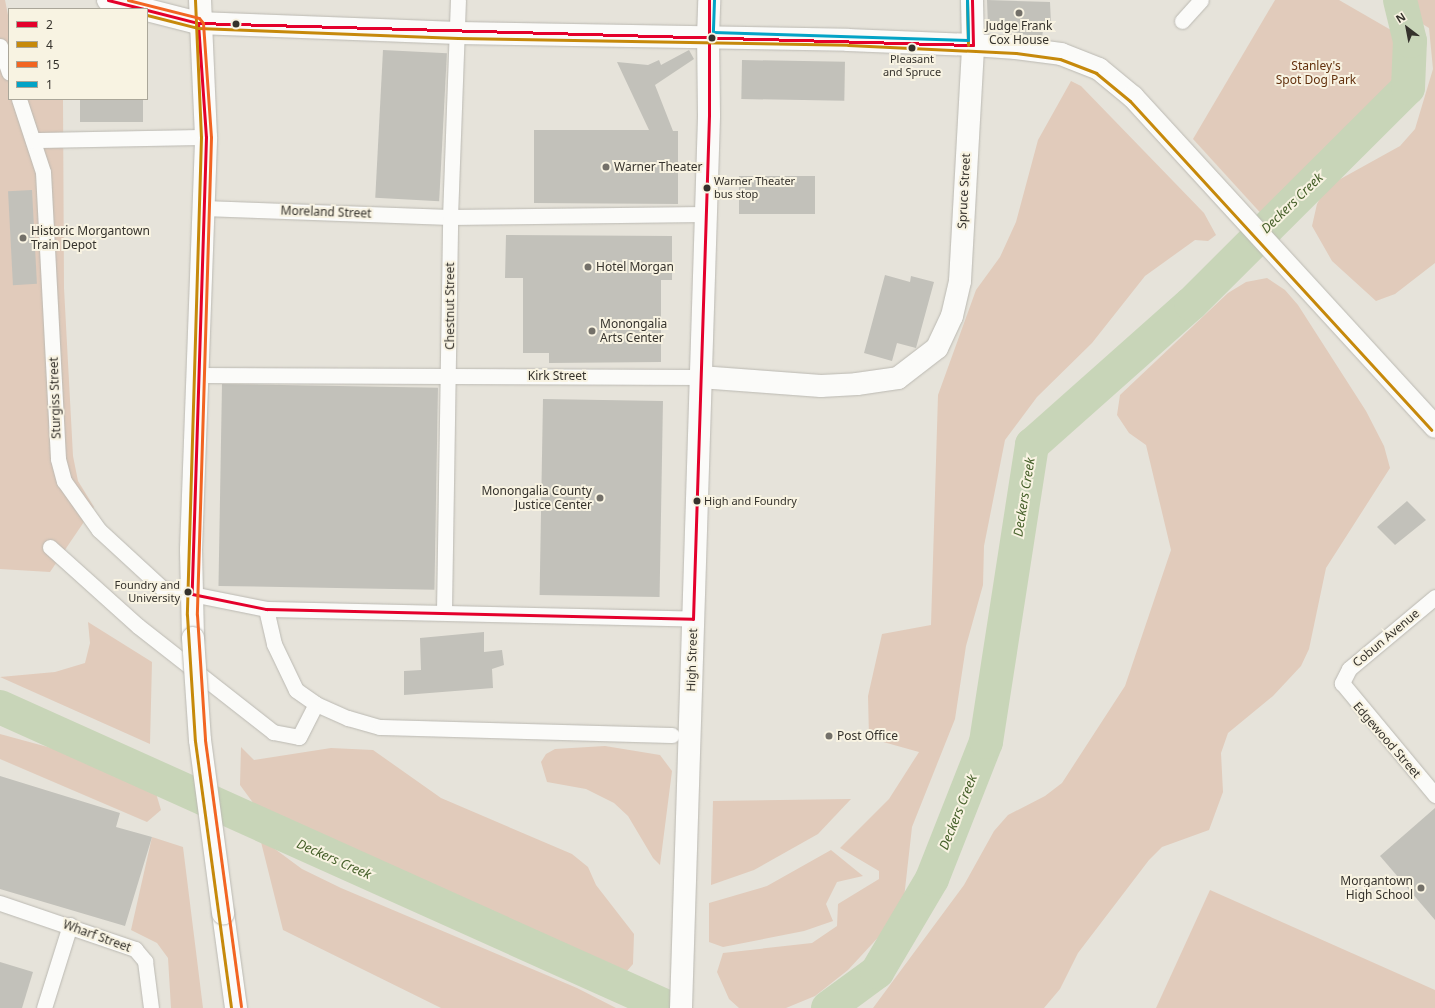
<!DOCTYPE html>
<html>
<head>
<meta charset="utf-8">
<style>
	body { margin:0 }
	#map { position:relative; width:1435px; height:1008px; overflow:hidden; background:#e6e3da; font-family:"Noto Sans",sans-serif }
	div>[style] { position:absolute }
	.green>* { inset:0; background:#e1cbbb }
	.river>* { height:34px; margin:-17px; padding:0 17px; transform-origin:17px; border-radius:17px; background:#c8d5b8 }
	.building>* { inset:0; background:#c2c1ba; transform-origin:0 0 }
	.roads { filter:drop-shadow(0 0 1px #bbb9b2) drop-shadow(0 0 1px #bbb9b2) }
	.street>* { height:15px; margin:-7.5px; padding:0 7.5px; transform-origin:7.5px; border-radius:7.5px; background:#fbfbf9 }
	.secondary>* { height:22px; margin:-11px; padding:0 11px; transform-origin:11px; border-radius:11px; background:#fbfbf9 }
	.primary>* { height:22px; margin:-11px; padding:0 11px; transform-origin:11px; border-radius:11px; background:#fbfbf9 }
	.bridges { filter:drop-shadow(0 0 1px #bbb9b2) drop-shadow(0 0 1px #bbb9b2) }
	.primary-bridge>* { height:22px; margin:-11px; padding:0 11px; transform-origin:11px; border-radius:11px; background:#fbfbf9 }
	.bus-1>* { height:3px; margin:-1.5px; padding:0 1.5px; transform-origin:1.5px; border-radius:1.5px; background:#e4002b }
	.bus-2>* { height:3px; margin:-1.5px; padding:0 1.5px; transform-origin:1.5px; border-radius:1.5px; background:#c6890b }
	.bus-3>* { height:3px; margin:-1.5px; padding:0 1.5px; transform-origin:1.5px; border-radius:1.5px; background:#f26522 }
	.bus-4>* { height:3px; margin:-1.5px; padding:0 1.5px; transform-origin:1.5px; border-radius:1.5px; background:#03a3c6 }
	.dots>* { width:11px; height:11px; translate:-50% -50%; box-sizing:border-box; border:2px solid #f8f3e2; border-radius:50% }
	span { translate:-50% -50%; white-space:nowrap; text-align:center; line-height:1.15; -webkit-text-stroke:4px #f8f3e2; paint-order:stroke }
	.bus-label { font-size:11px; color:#35322c }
	.left { translate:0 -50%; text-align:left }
	.right { translate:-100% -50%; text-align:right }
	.poi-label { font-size:12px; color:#35322c }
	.park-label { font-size:12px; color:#63310e }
	.street-label { font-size:12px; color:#35322c }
	.water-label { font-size:13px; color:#46602a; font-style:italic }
	.legend { position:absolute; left:8px; top:8px; width:140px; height:92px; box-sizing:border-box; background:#f8f3e2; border:1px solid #aaa699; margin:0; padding:5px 7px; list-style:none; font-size:12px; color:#35322c }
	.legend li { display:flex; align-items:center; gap:8px; height:20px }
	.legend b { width:20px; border:1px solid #aaa699 }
	.north { position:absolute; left:1387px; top:8px; width:40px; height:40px; -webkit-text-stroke:3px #f8f3e2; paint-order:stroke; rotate:328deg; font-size:11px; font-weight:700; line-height:16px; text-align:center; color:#35322c }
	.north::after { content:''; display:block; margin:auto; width:14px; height:18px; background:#35322c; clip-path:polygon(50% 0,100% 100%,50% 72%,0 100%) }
</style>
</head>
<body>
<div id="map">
	<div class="green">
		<div style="clip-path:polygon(0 0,5px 0,9px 20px,9px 99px,63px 99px,64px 288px,73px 456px,78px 481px,94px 507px,50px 572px,0 569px)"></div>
		<div style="clip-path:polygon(1275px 0,1339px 0,1410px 41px,1408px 88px,1266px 219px,1193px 139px)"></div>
		<div style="clip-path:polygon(1384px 0,1435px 0,1435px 263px,1395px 294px,1376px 301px,1332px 261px,1312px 226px,1317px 204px,1326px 187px,1400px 146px,1415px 129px,1433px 69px,1429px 28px)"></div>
		<div style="clip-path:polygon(1071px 81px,1081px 86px,1204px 213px,1216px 235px,1208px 241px,1195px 240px,1145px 276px,1092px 343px,1037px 397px,1005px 440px,984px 546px,983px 585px,966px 646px,955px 719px,912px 827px,904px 898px,897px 917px,848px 970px,815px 996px,786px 1008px,739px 1008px,729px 999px,717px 972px,723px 953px,812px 943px,837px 926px,838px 904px,879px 879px,879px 871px,840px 848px,889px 799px,919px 752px,869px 738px,868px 696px,882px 634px,931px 625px,938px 395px,976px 290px,1000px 257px,1016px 222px,1038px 140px)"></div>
		<div style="clip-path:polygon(1267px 278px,1285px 290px,1298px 305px,1366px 411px,1384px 446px,1390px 468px,1326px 568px,1309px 649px,1301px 666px,1273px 696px,1228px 733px,1221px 753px,1223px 792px,1209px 830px,1162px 847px,1149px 860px,1078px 953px,1060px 989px,1044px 1008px,873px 1008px,964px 885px,994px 831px,1008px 815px,1045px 796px,1062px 783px,1125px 686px,1171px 550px,1146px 445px,1129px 433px,1117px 415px,1120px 395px,1228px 293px,1246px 282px)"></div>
		<div style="clip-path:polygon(88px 622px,152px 662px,150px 744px,0 677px,55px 672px,85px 663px,90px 643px)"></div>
		<div style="clip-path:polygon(0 734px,77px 755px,137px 780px,155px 790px,161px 810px,147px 822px,0 759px)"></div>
		<div style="clip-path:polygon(605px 746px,660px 755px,672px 771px,660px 865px,653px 858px,628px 816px,614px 803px,586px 789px,547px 782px,541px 762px,546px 754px,555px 749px)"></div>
		<div style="clip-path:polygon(241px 747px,254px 760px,331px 748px,373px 750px,441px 798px,572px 854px,588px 867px,596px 885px,634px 934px,633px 964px,627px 971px,257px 808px,240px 785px)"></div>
		<div style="clip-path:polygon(851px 799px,818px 834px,754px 870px,711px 885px,713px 801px)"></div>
		<div style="clip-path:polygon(152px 837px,183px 847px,203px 1008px,171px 1008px,168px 958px,157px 943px,131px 930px)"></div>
		<div style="clip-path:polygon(260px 838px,302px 869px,341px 888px,577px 988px,616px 1008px,441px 1008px,283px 930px)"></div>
		<div style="clip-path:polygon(831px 850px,863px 876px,837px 882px,826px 904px,833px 921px,804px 931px,723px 947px,709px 942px,709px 903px,767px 886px)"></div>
		<div style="clip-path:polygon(1210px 890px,1435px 990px,1435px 1008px,1156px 1008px)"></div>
	</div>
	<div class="river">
		<div style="left:0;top:707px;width:734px;rotate:24.22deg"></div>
		<div style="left:828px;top:1008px;width:61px;rotate:-36.3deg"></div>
		<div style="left:877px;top:972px;width:108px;rotate:-59.4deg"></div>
		<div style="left:932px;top:879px;width:147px;rotate:-68.5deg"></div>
		<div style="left:986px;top:742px;width:301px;rotate:-81.2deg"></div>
		<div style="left:1032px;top:445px;width:213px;rotate:-41.6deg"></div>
		<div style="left:1191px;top:304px;width:306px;rotate:-44.9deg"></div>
		<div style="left:1408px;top:88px;width:47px;rotate:-87.6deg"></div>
		<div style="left:1410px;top:41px;width:42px;rotate:-103.7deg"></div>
	</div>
	<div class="building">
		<div style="clip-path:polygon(987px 0,1050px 2px,1051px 24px,1043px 30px,1042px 38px,988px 27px)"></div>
		<div style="left:383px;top:50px;width:64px;height:148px;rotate:3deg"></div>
		<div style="clip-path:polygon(689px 50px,694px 59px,655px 85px,673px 131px,678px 131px,678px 204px,534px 203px,534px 130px,649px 130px,617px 62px,648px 65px,659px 60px,661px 65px)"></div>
		<div style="left:742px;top:60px;width:103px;height:39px;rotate:1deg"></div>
		<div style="left:80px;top:99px;width:63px;height:23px"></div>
		<div style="left:739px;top:176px;width:76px;height:38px"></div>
		<div style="left:32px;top:190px;width:94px;height:24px;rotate:87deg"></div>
		<div style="clip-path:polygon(506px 235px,672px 236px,672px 280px,661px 280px,661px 362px,549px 363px,549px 353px,523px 353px,523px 278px,505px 278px)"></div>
		<div style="clip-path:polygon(885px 275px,910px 282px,911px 276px,934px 282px,916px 348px,897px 343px,892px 361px,864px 353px)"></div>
		<div style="left:222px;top:384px;width:216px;height:202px;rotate:1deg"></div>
		<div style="left:543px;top:399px;width:120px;height:196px;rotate:1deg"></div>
		<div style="clip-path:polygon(1407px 501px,1426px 520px,1395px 545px,1377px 527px)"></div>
		<div style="clip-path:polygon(484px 632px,484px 652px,502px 650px,504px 665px,492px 669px,493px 688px,404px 695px,404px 671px,421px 670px,420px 638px)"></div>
		<div style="clip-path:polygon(0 776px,120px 813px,116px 827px,152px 837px,125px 926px,0 889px)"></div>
		<div style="clip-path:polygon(1435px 808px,1435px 920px,1380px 856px)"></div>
		<div style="clip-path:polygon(0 962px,33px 972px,22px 1008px,0 1008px)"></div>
	</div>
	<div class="roads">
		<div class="street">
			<div style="left:1182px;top:21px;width:28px;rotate:-48deg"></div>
			<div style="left:0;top:46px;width:28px;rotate:71deg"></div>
			<div style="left:19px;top:99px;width:77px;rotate:71.8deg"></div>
			<div style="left:43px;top:172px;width:287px;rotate:87deg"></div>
			<div style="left:58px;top:459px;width:23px;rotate:75deg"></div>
			<div style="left:64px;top:481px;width:60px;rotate:54.5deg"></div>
			<div style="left:99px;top:530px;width:86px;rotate:42.6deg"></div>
			<div style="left:162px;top:588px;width:106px;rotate:11.4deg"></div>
			<div style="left:266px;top:609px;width:427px;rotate:1.3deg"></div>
			<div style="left:33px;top:140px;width:173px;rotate:-1deg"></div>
			<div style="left:203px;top:208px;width:247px;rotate:2.1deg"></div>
			<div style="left:450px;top:217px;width:254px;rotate:-0.7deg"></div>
			<div style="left:197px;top:375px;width:503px;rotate:0.23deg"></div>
			<div style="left:50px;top:547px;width:118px;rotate:41.9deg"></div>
			<div style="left:138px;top:626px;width:172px;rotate:38.1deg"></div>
			<div style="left:273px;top:732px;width:26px;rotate:11deg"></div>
			<div style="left:299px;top:737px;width:37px;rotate:-63deg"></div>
			<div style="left:1435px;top:597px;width:112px;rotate:140.1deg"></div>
			<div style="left:1349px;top:669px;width:16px;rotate:117deg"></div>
			<div style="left:1342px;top:683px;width:146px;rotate:50.3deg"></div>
			<div style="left:266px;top:609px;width:36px;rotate:77deg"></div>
			<div style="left:274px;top:644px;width:51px;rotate:64.4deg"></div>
			<div style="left:296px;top:690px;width:24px;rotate:35deg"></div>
			<div style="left:316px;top:704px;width:35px;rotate:24deg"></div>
			<div style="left:348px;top:718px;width:33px;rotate:16deg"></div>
			<div style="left:380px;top:727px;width:292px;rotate:1.6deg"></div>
			<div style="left:444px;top:611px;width:394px;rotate:-89.1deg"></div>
			<div style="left:450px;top:217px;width:217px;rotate:-87.9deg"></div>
			<div style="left:0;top:903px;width:143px;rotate:18.8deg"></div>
			<div style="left:135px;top:949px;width:16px;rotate:50deg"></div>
			<div style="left:145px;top:961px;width:47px;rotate:82.7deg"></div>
			<div style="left:44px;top:1008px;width:87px;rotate:-72.6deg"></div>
		</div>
		<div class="secondary">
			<div style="left:700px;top:377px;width:121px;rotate:4.3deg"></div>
			<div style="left:821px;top:386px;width:36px;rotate:-3deg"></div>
			<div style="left:857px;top:384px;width:41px;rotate:-8.3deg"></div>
			<div style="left:898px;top:378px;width:49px;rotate:-37.6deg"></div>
			<div style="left:937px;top:348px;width:35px;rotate:-65deg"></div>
			<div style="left:952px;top:316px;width:36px;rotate:-77deg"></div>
			<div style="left:960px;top:281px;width:236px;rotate:-86.8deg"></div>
			<div style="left:973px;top:45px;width:43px;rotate:4deg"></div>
			<div style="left:1016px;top:48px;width:45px;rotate:7.6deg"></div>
			<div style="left:1061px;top:54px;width:41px;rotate:21.5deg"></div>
			<div style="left:1099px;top:69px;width:44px;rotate:39.5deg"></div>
			<div style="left:1133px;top:97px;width:447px;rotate:47.5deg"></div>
			<div style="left:681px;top:1008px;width:893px;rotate:-88.2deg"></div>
			<div style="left:709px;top:115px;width:78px;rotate:-90.7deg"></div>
		</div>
		<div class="primary">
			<div style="left:108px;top:0;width:93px;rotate:14.3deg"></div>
			<div style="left:198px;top:23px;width:260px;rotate:2.2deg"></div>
			<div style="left:458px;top:33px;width:390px;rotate:1deg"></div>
			<div style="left:848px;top:40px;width:125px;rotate:2.3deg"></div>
			<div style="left:973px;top:45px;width:45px;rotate:-91.3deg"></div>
			<div style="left:708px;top:37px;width:37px;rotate:-88deg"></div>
			<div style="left:193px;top:638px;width:88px;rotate:-91.3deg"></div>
			<div style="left:191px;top:550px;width:413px;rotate:-87.9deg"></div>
			<div style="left:206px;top:137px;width:137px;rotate:-92.5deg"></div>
			<div style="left:223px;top:913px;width:96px;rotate:82.2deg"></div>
		</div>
	</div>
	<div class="bridges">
		<div class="primary-bridge">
			<div style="left:193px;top:638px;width:102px;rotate:86.1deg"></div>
			<div style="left:200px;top:740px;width:175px;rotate:82.4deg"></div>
		</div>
	</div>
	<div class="bus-1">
		<div style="left:108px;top:0;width:36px;rotate:14deg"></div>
		<div style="left:147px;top:10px;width:53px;rotate:14.3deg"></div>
		<div style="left:198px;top:23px;width:775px;rotate:1.63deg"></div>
		<div style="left:973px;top:45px;width:45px;rotate:-91.3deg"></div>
		<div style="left:198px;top:23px;width:114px;rotate:86deg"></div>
		<div style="left:206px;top:137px;width:457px;rotate:91.8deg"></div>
		<div style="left:192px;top:594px;width:76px;rotate:11.5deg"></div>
		<div style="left:266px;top:609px;width:427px;rotate:1.3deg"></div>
		<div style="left:693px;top:619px;width:504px;rotate:-88.18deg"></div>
		<div style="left:709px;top:115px;width:115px;rotate:-90deg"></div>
	</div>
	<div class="bus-2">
		<div style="left:195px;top:0;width:137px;rotate:87.5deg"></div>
		<div style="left:201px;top:137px;width:478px;rotate:91.7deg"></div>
		<div style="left:187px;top:615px;width:126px;rotate:86.4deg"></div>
		<div style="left:195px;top:741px;width:269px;rotate:82.3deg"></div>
		<div style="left:967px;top:0;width:45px;rotate:88.7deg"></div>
		<div style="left:147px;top:15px;width:53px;rotate:14.3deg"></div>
		<div style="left:198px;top:28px;width:260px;rotate:2.2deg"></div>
		<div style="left:458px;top:38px;width:390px;rotate:1deg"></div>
		<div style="left:848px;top:45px;width:168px;rotate:2.7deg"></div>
		<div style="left:1016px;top:53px;width:44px;rotate:7.8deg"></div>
		<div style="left:1060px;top:59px;width:39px;rotate:21deg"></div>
		<div style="left:1096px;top:73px;width:44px;rotate:39.5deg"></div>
		<div style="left:1130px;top:101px;width:446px;rotate:47.5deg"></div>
	</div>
	<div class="bus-3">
		<div style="left:128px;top:0;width:73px;rotate:14.2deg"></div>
		<div style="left:199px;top:18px;width:6px;rotate:51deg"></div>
		<div style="left:203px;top:23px;width:114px;rotate:86deg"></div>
		<div style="left:211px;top:137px;width:478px;rotate:91.7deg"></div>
		<div style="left:197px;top:615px;width:125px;rotate:86.3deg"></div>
		<div style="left:205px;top:740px;width:269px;rotate:82.3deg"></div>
	</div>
	<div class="bus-4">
		<div style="left:714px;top:0;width:32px;rotate:92deg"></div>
		<div style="left:713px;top:32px;width:255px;rotate:1.8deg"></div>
		<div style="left:968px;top:40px;width:40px;rotate:-91.4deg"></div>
	</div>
	<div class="dots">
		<div style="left:1019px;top:13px;background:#737069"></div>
		<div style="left:236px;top:24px;background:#35322c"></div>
		<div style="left:712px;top:38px;background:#35322c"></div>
		<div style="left:912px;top:48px;background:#35322c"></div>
		<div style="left:606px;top:167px;background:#737069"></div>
		<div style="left:707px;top:188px;background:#35322c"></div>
		<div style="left:23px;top:238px;background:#737069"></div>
		<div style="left:588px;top:267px;background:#737069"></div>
		<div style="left:592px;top:331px;background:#737069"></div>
		<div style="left:600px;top:498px;background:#737069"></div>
		<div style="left:697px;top:501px;background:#35322c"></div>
		<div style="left:188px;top:592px;background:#35322c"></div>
		<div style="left:829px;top:736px;background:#737069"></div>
		<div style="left:1421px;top:888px;background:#737069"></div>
	</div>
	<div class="bus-label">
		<span style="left:912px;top:66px">Pleasant<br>and Spruce</span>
		<span class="left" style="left:714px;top:188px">Warner Theater<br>bus stop</span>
		<span class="left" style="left:704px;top:501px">High and Foundry</span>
		<span class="right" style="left:180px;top:592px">Foundry and<br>University</span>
	</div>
	<div class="poi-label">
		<span style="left:1019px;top:33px">Judge Frank<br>Cox House</span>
		<span class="left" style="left:614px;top:167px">Warner Theater</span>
		<span class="left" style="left:31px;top:238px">Historic Morgantown<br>Train Depot</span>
		<span class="left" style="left:596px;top:267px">Hotel Morgan</span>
		<span class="left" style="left:600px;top:331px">Monongalia<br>Arts Center</span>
		<span class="right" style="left:592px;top:498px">Monongalia County<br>Justice Center</span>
		<span class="left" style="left:837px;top:736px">Post Office</span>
		<span class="right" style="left:1413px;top:888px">Morgantown<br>High School</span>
	</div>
	<div class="park-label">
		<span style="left:1316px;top:73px">Stanley's<br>Spot Dog Park</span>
	</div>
	<div class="street-label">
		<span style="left:964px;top:191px;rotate:-87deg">Spruce Street</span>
		<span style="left:326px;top:212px;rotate:2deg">Moreland Street</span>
		<span style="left:450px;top:306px;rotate:-90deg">Chestnut Street</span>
		<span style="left:557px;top:376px">Kirk Street</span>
		<span style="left:55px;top:398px;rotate:-92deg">Sturgiss Street</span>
		<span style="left:1386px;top:638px;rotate:-40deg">Cobun Avenue</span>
		<span style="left:692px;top:660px;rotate:-88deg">High Street</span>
		<span style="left:1387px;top:740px;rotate:49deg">Edgewood Street</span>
		<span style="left:97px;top:936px;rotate:20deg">Wharf Street</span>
	</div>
	<div class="water-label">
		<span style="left:1292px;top:203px;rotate:-44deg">Deckers Creek</span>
		<span style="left:1024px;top:497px;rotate:-81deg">Deckers Creek</span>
		<span style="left:958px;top:812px;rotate:-68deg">Deckers Creek</span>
		<span style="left:334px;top:859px;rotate:24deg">Deckers Creek</span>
	</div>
	<ul class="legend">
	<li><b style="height:5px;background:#e4002b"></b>2</li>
	<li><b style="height:5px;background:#c6890b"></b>4</li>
	<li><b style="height:5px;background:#f26522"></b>15</li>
	<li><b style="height:5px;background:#03a3c6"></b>1</li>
	</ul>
	<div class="north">N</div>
</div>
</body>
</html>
